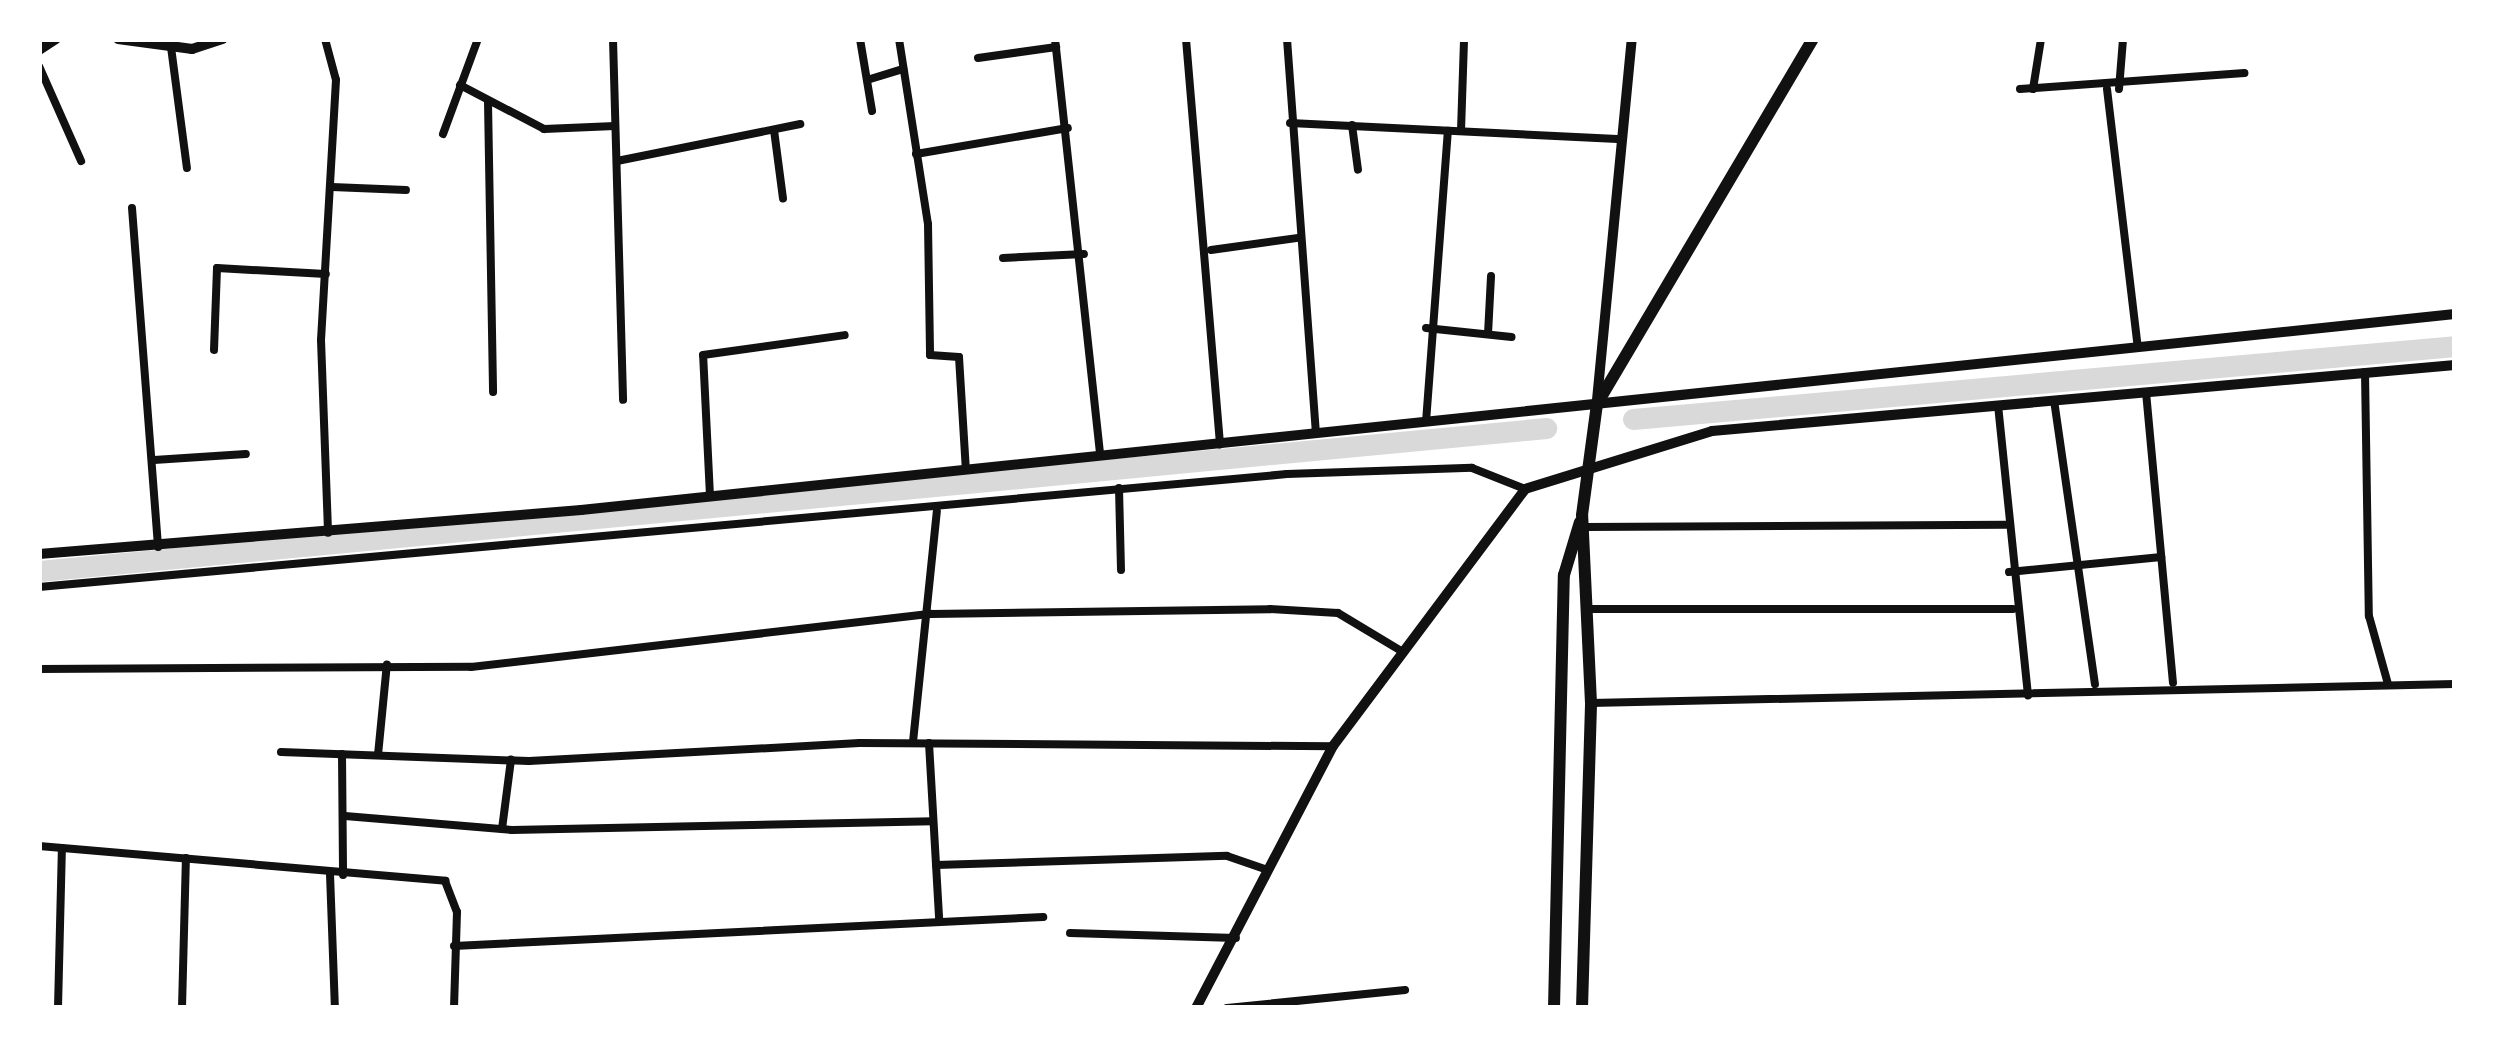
<!DOCTYPE html>
<html>
<head>
<meta charset="utf-8">
<style>
	body { margin:0 }
	#map { position:relative; width:2494px; height:1047px; overflow:hidden; background:#fff; font-family:Barlow,sans-serif }
	div>[style] { position:absolute }
	.canal>* { height:21px; margin:-10.5px; padding:0 10.5px; transform-origin:10.5px; border-radius:10.5px; background:#d9d9d9 }
	.minor>* { height:8px; margin:-4px; padding:0 4px; transform-origin:4px; border-radius:4px; background:#111 }
	.tertiary>* { height:10px; margin:-5px; padding:0 5px; transform-origin:5px; border-radius:5px; background:#111 }
	.primary>* { height:12px; margin:-6px; padding:0 6px; transform-origin:6px; border-radius:6px; background:#111 }
	span { translate:-50% -50%; white-space:nowrap; text-align:center; line-height:1.15; -webkit-text-stroke:12px #fff; paint-order:stroke }
	.frame { position:absolute; inset:0; border:42px solid #fff; pointer-events:none }
</style>
</head>
<body>
<div id="map">
	<div class="canal">
		<div style="left:1633px;top:419px;width:825px;rotate:-5.07deg"></div>
		<div style="left:39px;top:571px;width:1514px;rotate:-5.42deg"></div>
	</div>
	<div class="minor">
		<div style="left:325px;top:39px;width:42px;rotate:75deg"></div>
		<div style="left:336px;top:80px;width:260px;rotate:93.3deg"></div>
		<div style="left:321px;top:340px;width:193px;rotate:87.9deg"></div>
		<div style="left:613px;top:39px;width:361px;rotate:88.4deg"></div>
		<div style="left:860px;top:39px;width:73px;rotate:80.5deg"></div>
		<div style="left:899px;top:39px;width:187px;rotate:81.1deg"></div>
		<div style="left:928px;top:224px;width:131px;rotate:89.1deg"></div>
		<div style="left:930px;top:355px;width:29px;rotate:4deg"></div>
		<div style="left:959px;top:357px;width:113px;rotate:86.5deg"></div>
		<div style="left:1055px;top:39px;width:419px;rotate:83.8deg"></div>
		<div style="left:1186px;top:39px;width:407px;rotate:85.2deg"></div>
		<div style="left:1287px;top:39px;width:395px;rotate:85.8deg"></div>
		<div style="left:171px;top:47px;width:122px;rotate:82.5deg"></div>
		<div style="left:978px;top:58px;width:79px;rotate:-8deg"></div>
		<div style="left:39px;top:66px;width:104px;rotate:66.1deg"></div>
		<div style="left:867px;top:80px;width:38px;rotate:-17deg"></div>
		<div style="left:460px;top:85px;width:95px;rotate:27.6deg"></div>
		<div style="left:544px;top:129px;width:71px;rotate:-2.4deg"></div>
		<div style="left:2020px;top:89px;width:225px;rotate:-4.1deg"></div>
		<div style="left:2033px;top:89px;width:51px;rotate:-80.9deg"></div>
		<div style="left:2107px;top:89px;width:255px;rotate:83.2deg"></div>
		<div style="left:2119px;top:89px;width:50px;rotate:-85.4deg"></div>
		<div style="left:488px;top:102px;width:290px;rotate:89deg"></div>
		<div style="left:1290px;top:123px;width:333px;rotate:2.8deg"></div>
		<div style="left:1352px;top:125px;width:45px;rotate:82.4deg"></div>
		<div style="left:774px;top:130px;width:69px;rotate:82.5deg"></div>
		<div style="left:1461px;top:131px;width:92px;rotate:-88.1deg"></div>
		<div style="left:443px;top:134px;width:101px;rotate:-69.8deg"></div>
		<div style="left:916px;top:154px;width:154px;rotate:-9.7deg"></div>
		<div style="left:617px;top:161px;width:187px;rotate:-11.4deg"></div>
		<div style="left:332px;top:187px;width:74px;rotate:2.3deg"></div>
		<div style="left:132px;top:208px;width:340px;rotate:85.6deg"></div>
		<div style="left:1211px;top:250px;width:88px;rotate:-7.9deg"></div>
		<div style="left:1003px;top:258px;width:81px;rotate:-2.8deg"></div>
		<div style="left:1426px;top:328px;width:86px;rotate:6deg"></div>
		<div style="left:1488px;top:334px;width:58px;rotate:-87deg"></div>
		<div style="left:214px;top:350px;width:82px;rotate:-87.9deg"></div>
		<div style="left:217px;top:268px;width:109px;rotate:3.2deg"></div>
		<div style="left:2365px;top:372px;width:244px;rotate:89.1deg"></div>
		<div style="left:2369px;top:616px;width:71px;rotate:74.4deg"></div>
		<div style="left:2146px;top:392px;width:292px;rotate:84.7deg"></div>
		<div style="left:2054px;top:400px;width:287px;rotate:81.8deg"></div>
		<div style="left:1998px;top:405px;width:292px;rotate:84.1deg"></div>
		<div style="left:1426px;top:422px;width:292px;rotate:-85.7deg"></div>
		<div style="left:154px;top:460px;width:92px;rotate:-3.7deg"></div>
		<div style="left:1119px;top:488px;width:82px;rotate:88.6deg"></div>
		<div style="left:710px;top:496px;width:141px;rotate:-92.8deg"></div>
		<div style="left:703px;top:355px;width:143px;rotate:-8deg"></div>
		<div style="left:1584px;top:527px;width:422px;rotate:-0.3deg"></div>
		<div style="left:2009px;top:572px;width:153px;rotate:-5.6deg"></div>
		<div style="left:39px;top:587px;width:1253px;rotate:-5.17deg"></div>
		<div style="left:1287px;top:474px;width:185px;rotate:-1.9deg"></div>
		<div style="left:1472px;top:468px;width:57px;rotate:21.6deg"></div>
		<div style="left:1591px;top:609px;width:422px"></div>
		<div style="left:39px;top:669px;width:432px;rotate:-0.3deg"></div>
		<div style="left:471px;top:667px;width:463px;rotate:-6.6deg"></div>
		<div style="left:931px;top:614px;width:339px;rotate:-0.8deg"></div>
		<div style="left:1270px;top:609px;width:68px;rotate:3.4deg"></div>
		<div style="left:1338px;top:613px;width:76px;rotate:31deg"></div>
		<div style="left:1591px;top:703px;width:864px;rotate:-1.26deg"></div>
		<div style="left:913px;top:742px;width:232px;rotate:-84.1deg"></div>
		<div style="left:929px;top:743px;width:176px;rotate:86.7deg"></div>
		<div style="left:281px;top:752px;width:248px;rotate:2.1deg"></div>
		<div style="left:529px;top:761px;width:331px;rotate:-3.1deg"></div>
		<div style="left:860px;top:743px;width:473px;rotate:0.4deg"></div>
		<div style="left:342px;top:754px;width:121px;rotate:89.5deg"></div>
		<div style="left:378px;top:755px;width:91px;rotate:-84.4deg"></div>
		<div style="left:345px;top:816px;width:168px;rotate:4.8deg"></div>
		<div style="left:512px;top:830px;width:421px;rotate:-1.2deg"></div>
		<div style="left:502px;top:829px;width:70px;rotate:-82.6deg"></div>
		<div style="left:39px;top:846px;width:408px;rotate:4.9deg"></div>
		<div style="left:445px;top:881px;width:33px;rotate:69deg"></div>
		<div style="left:457px;top:912px;width:96px;rotate:91.8deg"></div>
		<div style="left:936px;top:865px;width:291px;rotate:-1.8deg"></div>
		<div style="left:1227px;top:856px;width:43px;rotate:18.9deg"></div>
		<div style="left:330px;top:874px;width:134px;rotate:87.9deg"></div>
		<div style="left:1070px;top:933px;width:166px;rotate:1.7deg"></div>
		<div style="left:454px;top:946px;width:590px;rotate:-2.82deg"></div>
		<div style="left:58px;top:1008px;width:160px;rotate:-88.6deg"></div>
		<div style="left:182px;top:1008px;width:150px;rotate:-88.5deg"></div>
		<div style="left:1227px;top:1008px;width:179px;rotate:-5.8deg"></div>
	</div>
	<div class="tertiary">
		<div style="left:118px;top:39px;width:75px;rotate:7.7deg"></div>
		<div style="left:192px;top:49px;width:32px;rotate:-18deg"></div>
		<div style="left:39px;top:50px;width:20px;rotate:-33deg"></div>
		<div style="left:1597px;top:400px;width:363px;rotate:-84.5deg"></div>
		<div style="left:39px;top:554px;width:544px;rotate:-4.64deg"></div>
		<div style="left:581px;top:510px;width:1884px;rotate:-5.97deg"></div>
		<div style="left:1196px;top:1008px;width:296px;rotate:-62.4deg"></div>
		<div style="left:1333px;top:746px;width:321px;rotate:-53.2deg"></div>
		<div style="left:1525px;top:489px;width:196px;rotate:-17.2deg"></div>
		<div style="left:1712px;top:431px;width:746px;rotate:-5.08deg"></div>
	</div>
	<div class="primary">
		<div style="left:1554px;top:1008px;width:433px;rotate:-88.7deg"></div>
		<div style="left:1564px;top:575px;width:55px;rotate:-73.2deg"></div>
		<div style="left:1582px;top:1008px;width:305px;rotate:-88.3deg"></div>
		<div style="left:1591px;top:703px;width:188px;rotate:-92.7deg"></div>
		<div style="left:1582px;top:515px;width:112px;rotate:-82.3deg"></div>
		<div style="left:1597px;top:404px;width:424px;rotate:-59.4deg"></div>
	</div>
	<div class="frame"></div>
</div>
</body>
</html>
